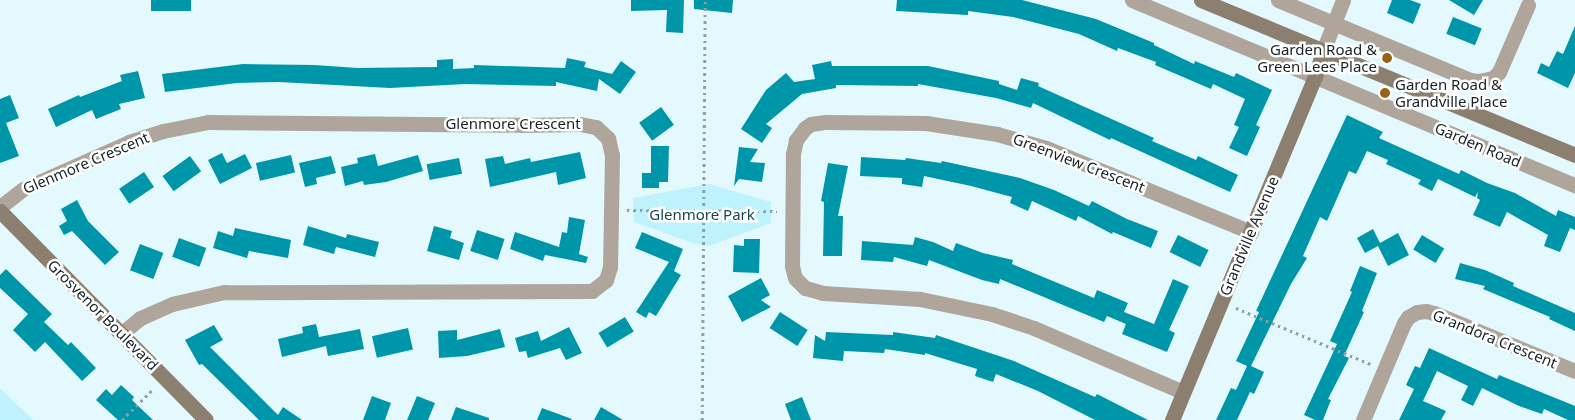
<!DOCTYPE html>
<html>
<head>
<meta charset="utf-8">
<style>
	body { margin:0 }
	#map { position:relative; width:1575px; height:420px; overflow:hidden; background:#e3f9fe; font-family:"Noto Sans",sans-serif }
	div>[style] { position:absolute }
	.green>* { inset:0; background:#bef2fc }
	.building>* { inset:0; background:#0096aa; transform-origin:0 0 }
	.path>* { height:2.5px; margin-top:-1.25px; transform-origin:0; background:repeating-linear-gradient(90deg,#8ea0a5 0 2.5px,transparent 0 6.5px) }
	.street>* { height:15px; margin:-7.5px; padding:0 7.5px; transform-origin:7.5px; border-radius:7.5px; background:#afa59b }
	.secondary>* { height:15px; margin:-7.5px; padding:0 7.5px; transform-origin:7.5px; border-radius:7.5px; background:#8d7f70 }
	.dots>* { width:14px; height:14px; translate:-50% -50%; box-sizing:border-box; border:2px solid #fff; border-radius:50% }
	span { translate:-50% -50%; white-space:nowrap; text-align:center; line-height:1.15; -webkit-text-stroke:5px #fff; paint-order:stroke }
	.poi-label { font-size:15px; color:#152326 }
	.right { translate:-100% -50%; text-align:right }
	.left { translate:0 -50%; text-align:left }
	.street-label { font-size:15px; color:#152326 }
	.park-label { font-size:15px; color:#144751 }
</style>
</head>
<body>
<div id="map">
	<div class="green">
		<div style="clip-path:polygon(709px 184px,771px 202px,771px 223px,709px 246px,696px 244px,634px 222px,633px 198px)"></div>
		<div style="clip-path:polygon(0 388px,33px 420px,0 420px)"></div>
	</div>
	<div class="building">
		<div style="left:151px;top:0;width:40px;height:11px"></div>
		<div style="clip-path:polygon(631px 0,684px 0,683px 33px,666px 32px,667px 10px,631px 11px)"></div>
		<div style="clip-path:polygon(694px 0,733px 0,732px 13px,694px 9px)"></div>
		<div style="clip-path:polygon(897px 0,1022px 0,1096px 19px,1154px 43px,1154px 45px,1194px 64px,1195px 61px,1234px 77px,1236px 73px,1272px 90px,1256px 125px,1260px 127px,1247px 156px,1229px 148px,1239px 127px,1234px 125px,1245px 99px,1213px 84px,1211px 89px,1155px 65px,1156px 62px,1118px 48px,1117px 51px,1079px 34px,1013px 17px,968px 11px,968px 15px,896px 11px)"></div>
		<div style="clip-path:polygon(1392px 0,1410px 0,1421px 4px,1413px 24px,1387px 13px)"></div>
		<div style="clip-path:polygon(1449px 0,1483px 0,1474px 15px)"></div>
		<div style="left:1453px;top:17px;width:31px;height:18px;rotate:22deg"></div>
		<div style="clip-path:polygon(1575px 26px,1575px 73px,1568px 88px,1537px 73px,1541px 63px,1549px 67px,1557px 51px,1563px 54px)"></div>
		<div style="clip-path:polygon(567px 58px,586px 62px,584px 67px,612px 74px,621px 61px,636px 72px,620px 94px,599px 79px,597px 91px,556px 82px,556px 86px,465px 84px,390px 88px,279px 82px,237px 83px,165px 92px,162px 74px,243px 64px,314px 65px,358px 68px,437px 67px,437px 60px,453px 59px,453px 69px,474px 68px,474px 65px,565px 68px)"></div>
		<div style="clip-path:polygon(831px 61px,832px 66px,928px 66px,999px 81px,999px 84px,1017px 90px,1021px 78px,1039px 83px,1038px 86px,1154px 138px,1152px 141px,1196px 160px,1198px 156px,1238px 175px,1230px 192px,1111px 138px,1110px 140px,1033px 103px,1031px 108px,996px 98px,918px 84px,918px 86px,836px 85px,836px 88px,802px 94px,766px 124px,772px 128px,762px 143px,741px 129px,766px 90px,786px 73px,794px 82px,815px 79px,812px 65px)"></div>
		<div style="clip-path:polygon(138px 71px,145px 98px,119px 104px,121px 109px,96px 119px,92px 110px,56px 127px,48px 109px,79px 95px,80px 97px,122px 81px,120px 75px)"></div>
		<div style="clip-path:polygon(10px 95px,19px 118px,6px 123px,19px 156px,0 163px,0 99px)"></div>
		<div style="left:661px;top:107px;width:22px;height:27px;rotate:54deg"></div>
		<div style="clip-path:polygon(1347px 115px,1383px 132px,1379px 138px,1428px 160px,1459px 174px,1461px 170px,1487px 183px,1515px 193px,1556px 216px,1558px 210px,1575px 217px,1575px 230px,1570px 228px,1560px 252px,1544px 246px,1548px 235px,1507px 212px,1500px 227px,1473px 215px,1480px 200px,1477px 198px,1478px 192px,1475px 197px,1438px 179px,1432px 191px,1418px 184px,1421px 180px,1386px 164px,1388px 160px,1367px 151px,1356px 174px,1349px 171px,1327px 221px,1320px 217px,1303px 256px,1307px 258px,1291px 284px,1251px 366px,1264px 372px,1254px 394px,1250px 392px,1237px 420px,1216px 420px,1231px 388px,1236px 390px,1247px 366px,1236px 361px,1259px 312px,1256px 311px)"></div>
		<div style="clip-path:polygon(651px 146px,669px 146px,668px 182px,659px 182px,659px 188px,642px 188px,642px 173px,651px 173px)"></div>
		<div style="clip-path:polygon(739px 147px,758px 149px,750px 162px,765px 163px,762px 182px,739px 179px,734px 186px)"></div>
		<div style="clip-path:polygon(580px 152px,586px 178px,558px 185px,556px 172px,490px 187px,485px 159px,503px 156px,505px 164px,530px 158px,531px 162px)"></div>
		<div style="clip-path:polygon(222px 153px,227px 163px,245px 154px,252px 168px,220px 184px,208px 160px)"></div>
		<div style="clip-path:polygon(375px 154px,378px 166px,418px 155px,423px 171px,386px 182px,364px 185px,363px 181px,345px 186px,341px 167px,358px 163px,357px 158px)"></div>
		<div style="left:291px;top:155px;width:18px;height:36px;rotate:77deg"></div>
		<div style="left:190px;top:156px;width:19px;height:34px;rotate:54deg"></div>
		<div style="clip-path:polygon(331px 156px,336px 173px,316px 178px,317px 184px,305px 187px,299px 163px)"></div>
		<div style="clip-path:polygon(861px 157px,905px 160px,906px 158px,941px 163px,942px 161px,1020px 178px,1054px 190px,1089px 206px,1092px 201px,1127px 219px,1158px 231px,1151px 248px,1113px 232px,1112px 234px,1078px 216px,1076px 221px,1032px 201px,1028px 211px,1010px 203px,1012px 197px,971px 186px,924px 176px,922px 187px,902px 184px,902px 178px,860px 176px)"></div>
		<div style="left:459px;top:158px;width:16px;height:33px;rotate:79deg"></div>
		<div style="clip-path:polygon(828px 163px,848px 166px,838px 216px,843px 216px,842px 256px,823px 256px,824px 202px,821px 201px)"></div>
		<div style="left:144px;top:172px;width:18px;height:30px;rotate:56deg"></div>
		<div style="clip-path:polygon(77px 200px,88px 221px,119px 252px,105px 265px,72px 231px,64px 235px,59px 226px,67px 221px,61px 209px)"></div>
		<div style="clip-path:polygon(569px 217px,585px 220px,579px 254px,588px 257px,586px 263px,545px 255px,543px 261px,510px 249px,515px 232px,559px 247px,562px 232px,567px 233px)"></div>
		<div style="clip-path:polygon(308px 226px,346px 238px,347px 234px,379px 242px,375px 257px,336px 247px,334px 254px,303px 245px)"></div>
		<div style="clip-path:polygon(434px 226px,452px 231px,450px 238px,464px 243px,459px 260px,427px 251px)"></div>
		<div style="clip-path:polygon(235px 228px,291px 240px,288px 258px,249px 251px,247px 258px,213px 248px,218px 231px,233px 236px)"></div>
		<div style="clip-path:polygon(1373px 229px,1380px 243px,1398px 233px,1409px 255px,1388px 266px,1378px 246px,1365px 253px,1357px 238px)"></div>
		<div style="left:477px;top:230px;width:29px;height:22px;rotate:18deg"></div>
		<div style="clip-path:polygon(642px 232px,683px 249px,674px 271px,681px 275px,656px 316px,649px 312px,646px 318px,636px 312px,669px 262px,635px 248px)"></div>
		<div style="left:1178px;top:235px;width:34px;height:19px;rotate:26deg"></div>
		<div style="left:1422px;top:235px;width:26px;height:17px;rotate:31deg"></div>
		<div style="clip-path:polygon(915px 237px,933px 242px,953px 251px,956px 243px,983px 253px,1013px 260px,1012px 264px,1094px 298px,1097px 290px,1128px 303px,1124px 312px,1154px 324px,1173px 279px,1189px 286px,1169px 330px,1175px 333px,1167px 352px,1122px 334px,1126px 324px,1107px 316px,1104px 322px,1000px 279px,999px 284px,982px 280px,929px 260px,927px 266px,894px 257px,893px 262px,861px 260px,862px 241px,913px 245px)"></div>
		<div style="left:179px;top:238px;width:29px;height:20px;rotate:20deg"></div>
		<div style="clip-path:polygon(744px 239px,760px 239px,759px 273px,733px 272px,734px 245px,744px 246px)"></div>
		<div style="left:140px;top:244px;width:25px;height:28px;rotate:21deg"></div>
		<div style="clip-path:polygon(1460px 263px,1485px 270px,1514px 283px,1513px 286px,1575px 313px,1575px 331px,1549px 319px,1550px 317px,1483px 289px,1485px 286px,1455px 279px)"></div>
		<div style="clip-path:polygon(1360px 266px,1377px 273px,1362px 311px,1364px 312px,1344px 356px,1349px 358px,1328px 399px,1331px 400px,1323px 420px,1315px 420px,1304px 415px,1337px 344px,1330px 341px,1352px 292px,1350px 291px)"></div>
		<div style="clip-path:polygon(6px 269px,52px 314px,44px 322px,68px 345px,71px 342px,96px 368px,82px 381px,45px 342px,35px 352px,13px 330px,28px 314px,0 288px,0 275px)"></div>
		<div style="clip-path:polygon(761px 278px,770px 295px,761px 300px,771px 307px,742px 322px,728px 296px)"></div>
		<div style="left:780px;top:312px;width:33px;height:19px;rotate:33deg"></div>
		<div style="left:625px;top:317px;width:17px;height:31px;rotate:59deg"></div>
		<div style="clip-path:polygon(316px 324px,319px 337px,360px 329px,364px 349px,328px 356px,326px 346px,282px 357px,278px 339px,303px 333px,302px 327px)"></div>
		<div style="clip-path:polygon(214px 325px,223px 340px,210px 347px,278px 415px,283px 407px,302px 420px,259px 420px,202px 364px,199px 365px,185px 340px)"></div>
		<div style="clip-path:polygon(569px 327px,582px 353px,566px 360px,560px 348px,528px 358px,526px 351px,519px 352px,515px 338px,538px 331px,541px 341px)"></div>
		<div style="left:408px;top:328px;width:22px;height:37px;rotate:77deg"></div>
		<div style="clip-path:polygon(500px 329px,505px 347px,467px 356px,439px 358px,438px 331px,457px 330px,457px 340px)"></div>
		<div style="clip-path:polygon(826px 332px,893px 335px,893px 332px,935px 338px,936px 335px,1014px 361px,1095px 397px,1097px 394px,1148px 420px,1095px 420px,1038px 391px,996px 374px,993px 382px,975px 376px,977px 369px,925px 353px,925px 355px,885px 349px,884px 353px,844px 351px,843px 361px,813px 358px,815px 335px,825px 341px)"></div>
		<div style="clip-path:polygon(1429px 348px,1497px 379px,1499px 375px,1575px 406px,1575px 420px,1568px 420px,1544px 409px,1542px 414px,1519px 406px,1482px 388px,1473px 406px,1461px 400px,1468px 386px,1437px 371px,1423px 401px,1446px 411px,1441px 420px,1399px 420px,1414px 389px,1406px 385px,1415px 366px,1420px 368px)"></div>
		<div style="clip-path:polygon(121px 385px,134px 397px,132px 400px,153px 420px,118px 420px,96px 400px,106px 389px,112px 395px)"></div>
		<div style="clip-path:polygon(372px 396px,391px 403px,385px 420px,363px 420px)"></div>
		<div style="clip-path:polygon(417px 396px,435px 403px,428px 420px,407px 420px)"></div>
		<div style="clip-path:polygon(802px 397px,811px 420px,791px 420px,785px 404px)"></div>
		<div style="clip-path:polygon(456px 407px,489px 418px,489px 420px,451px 420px)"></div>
		<div style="clip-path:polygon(601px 407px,623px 420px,594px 420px)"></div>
		<div style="clip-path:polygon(542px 408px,572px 419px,571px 420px,537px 420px)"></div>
	</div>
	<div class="path">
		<div style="left:627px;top:210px;width:150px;rotate:0.4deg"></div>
		<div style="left:1236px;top:308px;width:148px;rotate:22.6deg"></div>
		<div style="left:122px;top:420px;width:42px;rotate:-45deg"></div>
		<div style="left:702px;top:420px;width:420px;rotate:-89.6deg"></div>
	</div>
	<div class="street">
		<div style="left:1132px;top:0;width:480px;rotate:22.7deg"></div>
		<div style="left:1278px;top:0;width:208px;rotate:22.6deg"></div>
		<div style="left:1470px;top:80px;width:8px;rotate:7deg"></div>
		<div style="left:1478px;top:81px;width:15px;rotate:-11deg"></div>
		<div style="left:1493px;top:78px;width:8px;rotate:-45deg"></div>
		<div style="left:1499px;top:72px;width:73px;rotate:-66.6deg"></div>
		<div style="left:1323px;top:51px;width:55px;rotate:-68.6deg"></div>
		<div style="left:0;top:207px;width:29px;rotate:-38deg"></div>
		<div style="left:23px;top:189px;width:116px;rotate:-23.9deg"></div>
		<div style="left:129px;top:142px;width:36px;rotate:-18deg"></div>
		<div style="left:163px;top:131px;width:46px;rotate:-11.3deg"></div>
		<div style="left:208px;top:122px;width:314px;rotate:0.5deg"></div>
		<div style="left:522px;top:125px;width:58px;rotate:-1deg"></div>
		<div style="left:580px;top:124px;width:16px;rotate:11deg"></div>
		<div style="left:596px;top:127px;width:16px;rotate:43deg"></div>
		<div style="left:608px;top:138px;width:17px;rotate:77deg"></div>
		<div style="left:612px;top:155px;width:112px;rotate:91deg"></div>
		<div style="left:610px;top:267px;width:14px;rotate:107deg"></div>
		<div style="left:606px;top:280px;width:18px;rotate:142deg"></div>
		<div style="left:592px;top:291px;width:368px;rotate:179.8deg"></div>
		<div style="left:224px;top:292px;width:53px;rotate:167deg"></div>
		<div style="left:172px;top:304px;width:36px;rotate:156deg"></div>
		<div style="left:139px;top:319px;width:23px;rotate:140deg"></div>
		<div style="left:1183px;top:392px;width:162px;rotate:-156.8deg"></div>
		<div style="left:1034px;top:328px;width:44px;rotate:-161.6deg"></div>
		<div style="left:992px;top:314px;width:74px;rotate:-168.2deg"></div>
		<div style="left:920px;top:299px;width:97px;rotate:-176.5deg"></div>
		<div style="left:823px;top:293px;width:19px;rotate:-164deg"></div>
		<div style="left:805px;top:288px;width:14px;rotate:-135deg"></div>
		<div style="left:795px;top:278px;width:12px;rotate:-104deg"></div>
		<div style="left:792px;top:266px;width:112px;rotate:-89.5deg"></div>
		<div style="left:793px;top:154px;width:14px;rotate:-78deg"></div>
		<div style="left:796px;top:140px;width:15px;rotate:-53deg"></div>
		<div style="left:805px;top:128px;width:7px;rotate:-34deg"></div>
		<div style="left:811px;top:124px;width:15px;rotate:-8deg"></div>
		<div style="left:826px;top:122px;width:100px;rotate:0.6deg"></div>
		<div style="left:926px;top:123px;width:72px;rotate:8.8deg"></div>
		<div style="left:997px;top:134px;width:51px;rotate:15.9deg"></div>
		<div style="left:1046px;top:148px;width:222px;rotate:22.3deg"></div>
		<div style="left:1363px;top:420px;width:105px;rotate:-67.1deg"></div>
		<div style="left:1404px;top:323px;width:7px;rotate:-56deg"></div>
		<div style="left:1408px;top:317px;width:10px;rotate:-29deg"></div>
		<div style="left:1417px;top:312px;width:9px;rotate:-6deg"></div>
		<div style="left:1426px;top:311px;width:8px;rotate:14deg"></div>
		<div style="left:1434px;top:313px;width:152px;rotate:22.4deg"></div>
	</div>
	<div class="secondary">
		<div style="left:1201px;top:0;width:405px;rotate:22.5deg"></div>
		<div style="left:0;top:211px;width:293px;rotate:45.4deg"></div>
		<div style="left:1172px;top:420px;width:372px;rotate:-67.4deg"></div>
		<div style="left:1315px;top:77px;width:27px;rotate:-73deg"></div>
	</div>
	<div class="dots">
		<div style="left:1387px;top:58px;background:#976218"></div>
		<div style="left:1385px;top:93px;background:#976218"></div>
	</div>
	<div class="poi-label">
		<span class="right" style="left:1377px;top:58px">Garden Road &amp;<br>Green Lees Place</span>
		<span class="left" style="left:1395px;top:93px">Garden Road &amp;<br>Grandville Place</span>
	</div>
	<div class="street-label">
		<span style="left:513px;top:124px">Glenmore Crescent</span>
		<span style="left:1478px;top:145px;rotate:23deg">Garden Road</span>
		<span style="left:86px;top:163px;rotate:-23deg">Glenmore Crescent</span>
		<span style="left:1079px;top:163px;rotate:21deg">Greenview Crescent</span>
		<span style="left:1249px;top:236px;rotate:-67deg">Grandville Avenue</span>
		<span style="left:103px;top:315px;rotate:45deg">Grosvenor Boulevard</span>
		<span style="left:1495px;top:339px;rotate:22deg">Grandora Crescent</span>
	</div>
	<div class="park-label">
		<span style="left:702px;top:215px">Glenmore Park</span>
	</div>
</div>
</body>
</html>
